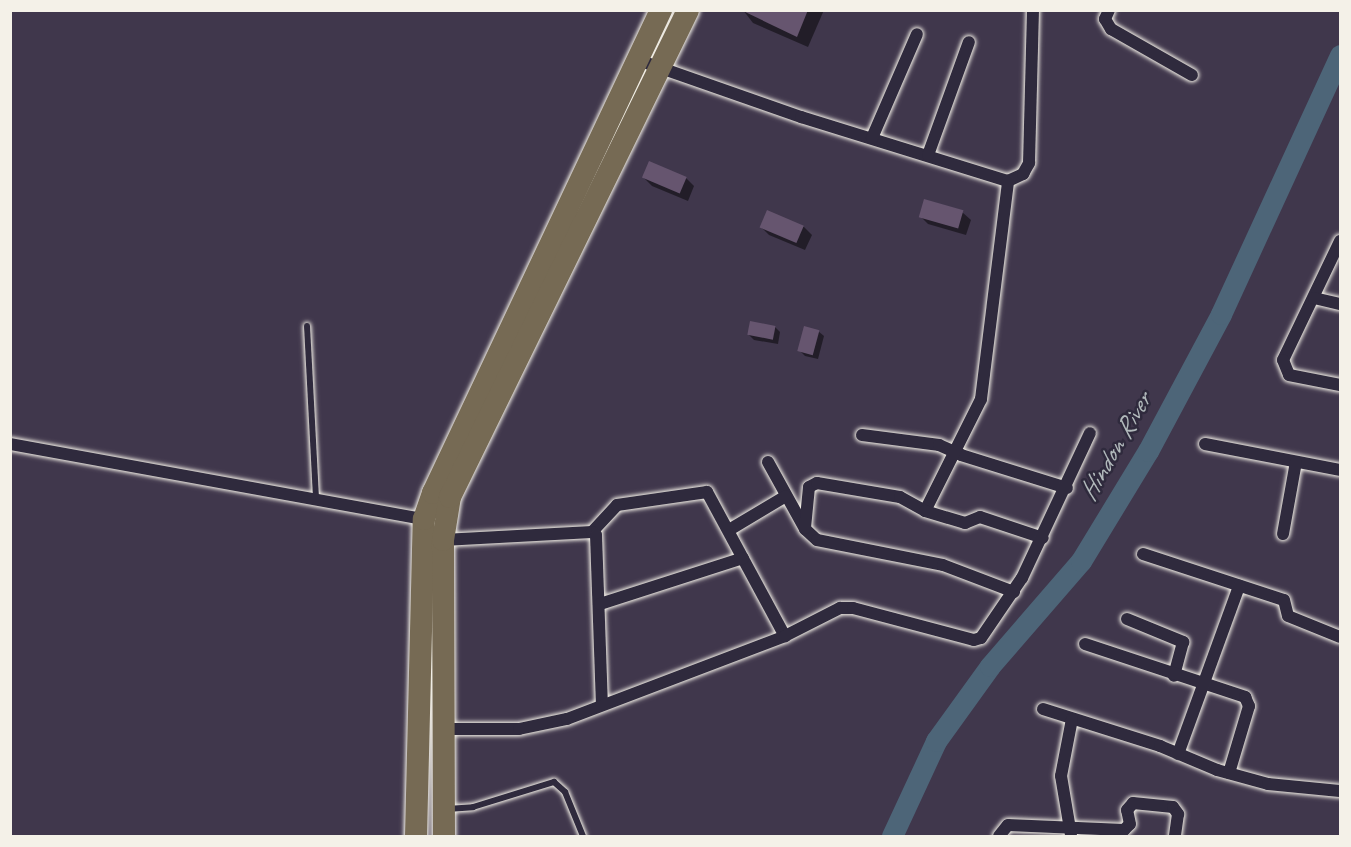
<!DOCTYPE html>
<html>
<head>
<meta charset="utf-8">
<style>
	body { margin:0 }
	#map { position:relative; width:1351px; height:847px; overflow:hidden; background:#40374c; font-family:Caveat,sans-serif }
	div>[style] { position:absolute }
	.shadow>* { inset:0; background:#0007 }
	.river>* { height:21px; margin:-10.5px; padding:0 10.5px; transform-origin:10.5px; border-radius:10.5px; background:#4d6578 }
	.building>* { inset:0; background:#66556f; transform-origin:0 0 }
	.roads { filter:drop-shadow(0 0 2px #f4f1e8) drop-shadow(0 0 2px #f4f1e8) }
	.lane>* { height:6px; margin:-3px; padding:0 3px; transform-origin:3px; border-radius:3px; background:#2f2a3d }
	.street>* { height:12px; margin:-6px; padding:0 6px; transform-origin:6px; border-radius:6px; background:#2f2a3d }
	.highway>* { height:22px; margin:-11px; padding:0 11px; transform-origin:11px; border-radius:11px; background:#766a54 }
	span { translate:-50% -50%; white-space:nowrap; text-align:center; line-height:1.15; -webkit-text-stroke:5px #2f2a3d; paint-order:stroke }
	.water-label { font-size:27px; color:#b1b9bb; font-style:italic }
	.frame { position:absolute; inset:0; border:12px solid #f4f1e8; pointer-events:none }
</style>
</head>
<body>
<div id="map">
	<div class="shadow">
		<div style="clip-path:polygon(743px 10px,824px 10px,808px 47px,753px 23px)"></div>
		<div style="clip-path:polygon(644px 178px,686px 178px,694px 186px,688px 201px,652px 186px)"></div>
		<div style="clip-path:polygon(767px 212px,804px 227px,812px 235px,805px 250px,769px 235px,761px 227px)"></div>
		<div style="clip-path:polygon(962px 212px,971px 220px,966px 235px,928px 224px,920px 216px)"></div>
		<div style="clip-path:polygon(775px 327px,780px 332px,778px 344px,754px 340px,749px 335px)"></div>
		<div style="clip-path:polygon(818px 331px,824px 336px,818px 359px,805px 356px,800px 351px)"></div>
	</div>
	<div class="river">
		<div style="left:892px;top:836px;width:105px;rotate:-65.1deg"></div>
		<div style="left:936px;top:741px;width:92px;rotate:-54.2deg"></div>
		<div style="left:990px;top:666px;width:139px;rotate:-49.1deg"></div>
		<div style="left:1081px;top:561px;width:129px;rotate:-58.7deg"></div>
		<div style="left:1148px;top:451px;width:155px;rotate:-61.9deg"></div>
		<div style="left:1221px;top:314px;width:285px;rotate:-65.3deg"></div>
	</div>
	<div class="building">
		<div style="clip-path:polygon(741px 10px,808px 10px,797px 37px)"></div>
		<div style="left:649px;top:161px;width:41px;height:18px;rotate:23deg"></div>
		<div style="left:924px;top:199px;width:41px;height:19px;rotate:16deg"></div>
		<div style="left:767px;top:210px;width:40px;height:19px;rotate:23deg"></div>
		<div style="left:750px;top:321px;width:26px;height:14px;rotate:11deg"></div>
		<div style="left:804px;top:326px;width:16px;height:26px;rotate:15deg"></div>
	</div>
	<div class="roads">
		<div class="lane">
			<div style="left:307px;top:326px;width:173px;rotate:87deg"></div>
			<div style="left:447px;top:809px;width:26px;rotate:-4deg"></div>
			<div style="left:473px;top:807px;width:85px;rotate:-17.2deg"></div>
			<div style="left:554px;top:782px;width:15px;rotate:42deg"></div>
			<div style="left:565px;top:792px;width:48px;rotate:67.8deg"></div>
		</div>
		<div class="street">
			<div style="left:1109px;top:10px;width:10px;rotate:114deg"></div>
			<div style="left:1105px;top:19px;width:12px;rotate:59deg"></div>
			<div style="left:1111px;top:29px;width:93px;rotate:29.6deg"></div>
			<div style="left:638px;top:60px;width:173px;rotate:19.3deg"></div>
			<div style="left:801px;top:117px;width:217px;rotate:17.2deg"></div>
			<div style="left:1008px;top:181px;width:17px;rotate:-25deg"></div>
			<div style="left:1023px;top:174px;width:13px;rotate:-61deg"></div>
			<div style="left:1029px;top:163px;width:153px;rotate:-88.5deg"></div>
			<div style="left:872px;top:138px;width:113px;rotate:-66.6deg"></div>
			<div style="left:928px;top:155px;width:120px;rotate:-70.1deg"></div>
			<div style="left:1340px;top:241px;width:132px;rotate:115.6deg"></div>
			<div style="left:1283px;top:360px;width:16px;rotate:68deg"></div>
			<div style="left:1289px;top:375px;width:52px;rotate:11.1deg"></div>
			<div style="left:1314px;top:298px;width:27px;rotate:13deg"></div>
			<div style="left:862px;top:435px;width:78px;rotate:7.4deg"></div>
			<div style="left:939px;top:445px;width:24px;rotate:24deg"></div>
			<div style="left:961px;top:455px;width:111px;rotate:17.3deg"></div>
			<div style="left:10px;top:444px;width:421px;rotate:10.3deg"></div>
			<div style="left:1205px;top:444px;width:137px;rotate:10.9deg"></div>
			<div style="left:768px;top:462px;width:77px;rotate:61.1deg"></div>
			<div style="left:805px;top:529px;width:16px;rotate:43deg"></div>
			<div style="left:817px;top:540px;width:128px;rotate:11.2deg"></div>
			<div style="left:943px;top:565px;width:76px;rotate:20.8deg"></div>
			<div style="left:925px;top:511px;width:125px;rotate:-63.4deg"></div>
			<div style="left:981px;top:399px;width:220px;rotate:-82.9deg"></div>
			<div style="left:805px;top:528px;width:41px;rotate:-84.4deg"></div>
			<div style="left:809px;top:487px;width:9px;rotate:-27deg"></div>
			<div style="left:817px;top:483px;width:84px;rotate:9.6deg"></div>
			<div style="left:900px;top:497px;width:29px;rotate:29deg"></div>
			<div style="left:925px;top:511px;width:42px;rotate:16.7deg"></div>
			<div style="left:965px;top:523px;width:16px;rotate:-22deg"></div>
			<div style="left:980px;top:517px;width:66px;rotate:18.4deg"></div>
			<div style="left:729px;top:530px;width:66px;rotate:-30.8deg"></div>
			<div style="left:592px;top:532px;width:37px;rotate:-47deg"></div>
			<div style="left:617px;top:505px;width:91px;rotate:-8.2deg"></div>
			<div style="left:707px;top:492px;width:164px;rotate:61.6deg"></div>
			<div style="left:1283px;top:534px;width:73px;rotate:-79.8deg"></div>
			<div style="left:443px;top:540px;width:149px;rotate:-3.1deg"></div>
			<div style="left:592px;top:532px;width:5px;rotate:37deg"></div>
			<div style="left:596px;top:535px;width:169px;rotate:88deg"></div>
			<div style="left:1143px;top:554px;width:148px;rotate:18.1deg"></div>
			<div style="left:1284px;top:600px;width:16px;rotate:76deg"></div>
			<div style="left:1288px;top:616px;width:56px;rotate:22deg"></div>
			<div style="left:600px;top:604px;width:150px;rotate:-17.8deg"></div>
			<div style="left:1127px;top:619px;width:61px;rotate:22.3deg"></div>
			<div style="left:1183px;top:642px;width:35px;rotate:105deg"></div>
			<div style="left:1085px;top:644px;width:169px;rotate:18.3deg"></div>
			<div style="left:1245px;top:697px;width:10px;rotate:66deg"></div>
			<div style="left:1249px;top:706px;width:70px;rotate:106.6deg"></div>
			<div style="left:1043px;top:709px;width:123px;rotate:17.5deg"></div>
			<div style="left:1160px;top:746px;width:62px;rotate:22.8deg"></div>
			<div style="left:1217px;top:770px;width:53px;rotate:15.4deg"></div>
			<div style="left:1268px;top:784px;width:72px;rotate:5.6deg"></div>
			<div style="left:444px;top:729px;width:75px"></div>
			<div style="left:519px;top:729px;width:49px;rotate:-11.8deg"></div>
			<div style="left:567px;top:719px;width:233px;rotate:-20.8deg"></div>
			<div style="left:785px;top:636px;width:62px;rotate:-27deg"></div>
			<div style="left:840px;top:608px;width:13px"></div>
			<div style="left:853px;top:608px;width:125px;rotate:14.8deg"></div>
			<div style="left:974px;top:640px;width:7px;rotate:-16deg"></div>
			<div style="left:981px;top:638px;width:73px;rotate:-55.7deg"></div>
			<div style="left:1022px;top:578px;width:160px;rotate:-64.9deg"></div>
			<div style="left:1178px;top:754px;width:179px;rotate:-70deg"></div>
			<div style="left:1071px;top:835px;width:60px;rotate:-99.6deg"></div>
			<div style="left:1061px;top:776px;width:58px;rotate:-79.1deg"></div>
			<div style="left:999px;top:836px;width:14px;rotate:-51deg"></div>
			<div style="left:1008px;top:825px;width:116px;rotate:2.5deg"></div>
			<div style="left:1124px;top:830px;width:8px;rotate:-45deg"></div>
			<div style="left:1130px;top:824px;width:14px;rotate:-102deg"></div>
			<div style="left:1127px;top:810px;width:9px;rotate:-49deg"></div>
			<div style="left:1133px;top:803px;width:40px;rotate:5.7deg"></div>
			<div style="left:1173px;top:807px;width:9px;rotate:54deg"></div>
			<div style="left:1178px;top:814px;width:22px;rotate:98deg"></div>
		</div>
		<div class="highway">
			<div style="left:416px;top:836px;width:317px;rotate:-88.6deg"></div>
			<div style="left:424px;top:519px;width:28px;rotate:-71deg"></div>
			<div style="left:433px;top:493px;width:534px;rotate:-64.73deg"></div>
			<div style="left:444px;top:836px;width:296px;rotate:-90.2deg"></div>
			<div style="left:443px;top:540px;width:44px;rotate:-80.8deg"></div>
			<div style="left:450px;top:497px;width:542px;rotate:-63.95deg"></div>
		</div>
	</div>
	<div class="water-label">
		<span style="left:1115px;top:447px;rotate:-60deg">Hindon River</span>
	</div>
	<div class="frame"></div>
</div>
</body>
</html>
